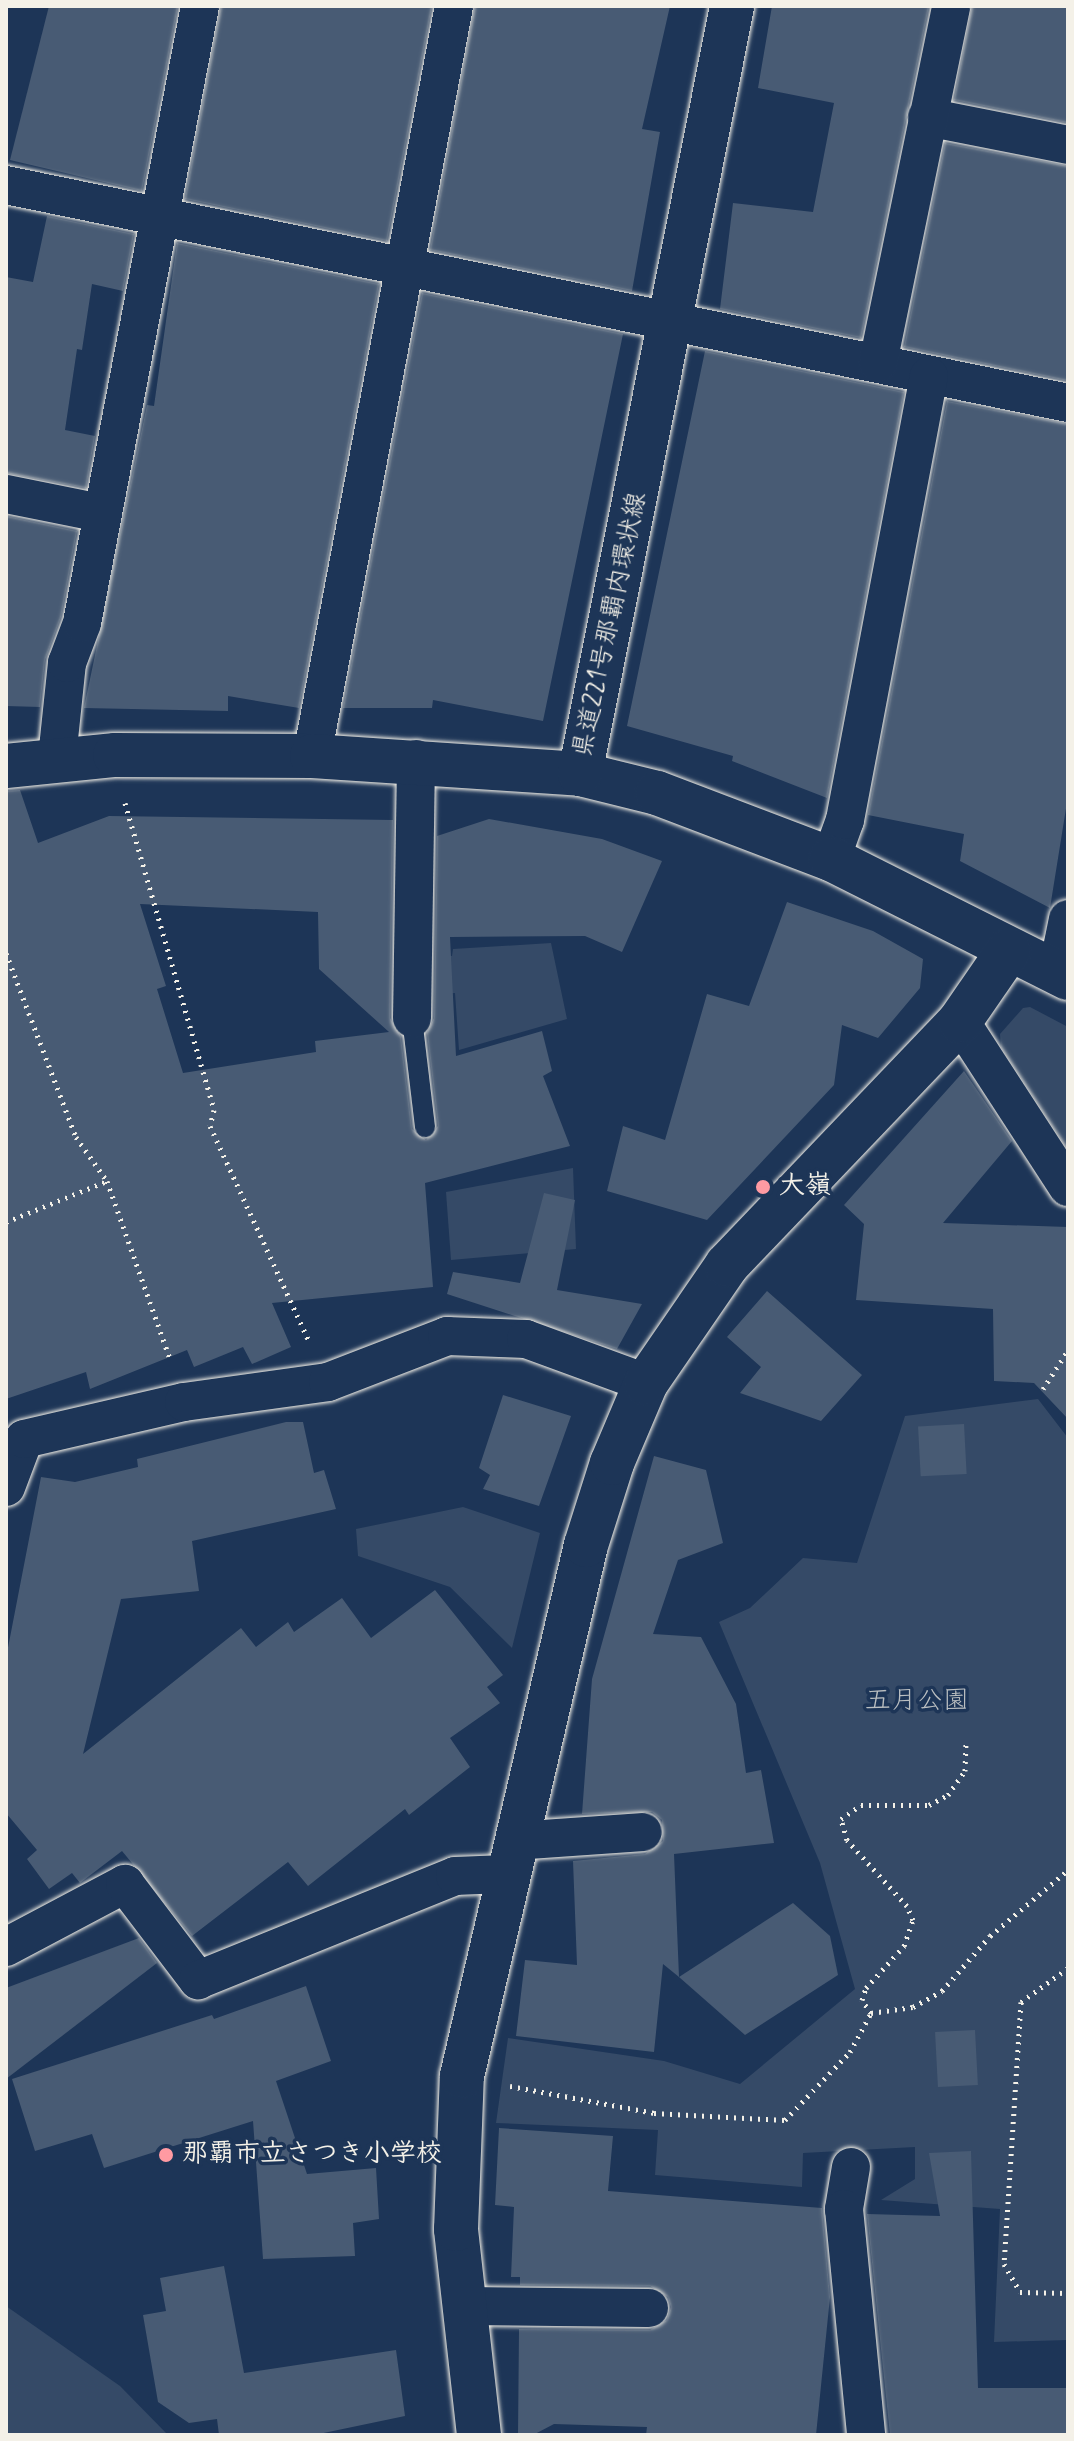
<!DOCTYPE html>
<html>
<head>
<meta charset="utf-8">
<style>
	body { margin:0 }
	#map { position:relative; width:1074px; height:2441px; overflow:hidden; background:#1d3557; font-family:Mynerve,"Klee One",sans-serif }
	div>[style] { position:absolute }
	.green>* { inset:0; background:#354a67 }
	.building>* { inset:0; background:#485b74; transform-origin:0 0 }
	.path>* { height:5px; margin-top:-2.5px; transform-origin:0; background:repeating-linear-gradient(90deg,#f4f1e8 0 2px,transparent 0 8px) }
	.roads { filter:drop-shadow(0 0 2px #f4f1e8) drop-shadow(0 0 2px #f4f1e8) }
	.lane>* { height:20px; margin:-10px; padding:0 10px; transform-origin:10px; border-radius:10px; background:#1d3557 }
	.street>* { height:38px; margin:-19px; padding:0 19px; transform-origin:19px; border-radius:19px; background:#1d3557 }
	.secondary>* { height:44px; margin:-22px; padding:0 22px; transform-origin:22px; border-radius:22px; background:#1d3557 }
	.dots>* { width:22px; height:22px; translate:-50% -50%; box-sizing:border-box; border:4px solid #1d3557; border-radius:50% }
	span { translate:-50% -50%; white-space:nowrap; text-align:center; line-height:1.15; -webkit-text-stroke:7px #1d3557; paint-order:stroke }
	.street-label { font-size:26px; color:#f4f1e8 }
	.poi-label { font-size:26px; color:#f4f1e8; font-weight:700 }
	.left { translate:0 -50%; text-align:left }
	.park-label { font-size:26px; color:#bbbfc1 }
	.frame { position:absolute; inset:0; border:8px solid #f4f1e8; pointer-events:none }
</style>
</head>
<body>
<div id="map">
	<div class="green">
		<div style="clip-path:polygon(551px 943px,567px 1019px,459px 1050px,455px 993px,435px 994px,436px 956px,452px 956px,453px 949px)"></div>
		<div style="clip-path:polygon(1030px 1007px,1068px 1027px,1068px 1150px,1001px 1047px,1000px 1034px,1023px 1008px)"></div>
		<div style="clip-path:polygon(573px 1168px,576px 1249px,451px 1260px,446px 1192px)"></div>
		<div style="clip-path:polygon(1038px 1399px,1068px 1438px,1068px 2340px,994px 2342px,1000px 2209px,881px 2200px,915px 2179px,915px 2147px,803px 2153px,802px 2187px,655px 2175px,658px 2130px,496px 2123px,508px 2038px,664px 2061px,740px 2084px,855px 1989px,820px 1863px,719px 1622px,750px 1608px,803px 1558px,857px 1563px,905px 1416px)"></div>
		<div style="clip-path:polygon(463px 1507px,540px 1533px,512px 1648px,450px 1587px,358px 1556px,356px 1529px)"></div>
		<div style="clip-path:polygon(6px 2306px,120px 2386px,168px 2435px,6px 2435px)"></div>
	</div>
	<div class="building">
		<div style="clip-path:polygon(49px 6px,178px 6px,142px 191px,10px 160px)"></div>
		<div style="clip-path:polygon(221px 6px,432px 6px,387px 241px,185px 199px)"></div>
		<div style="clip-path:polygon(475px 6px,670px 6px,642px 129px,660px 132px,632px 291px,430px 250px)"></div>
		<div style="clip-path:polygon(772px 6px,929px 6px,861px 338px,720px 309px,733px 203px,813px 212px,834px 103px,758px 88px)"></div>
		<div style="clip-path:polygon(972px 6px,1068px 6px,1068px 123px,954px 100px)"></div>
		<div style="clip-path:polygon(945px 143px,1068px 166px,1068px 381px,904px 347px)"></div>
		<div style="clip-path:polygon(47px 216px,134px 234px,123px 291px,92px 284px,82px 350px,77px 349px,65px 430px,95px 436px,86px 488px,6px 473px,6px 277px,33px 282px)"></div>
		<div style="clip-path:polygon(177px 243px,379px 284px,299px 708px,228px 696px,228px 711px,84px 708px,147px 405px,154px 406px)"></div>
		<div style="clip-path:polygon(422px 293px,623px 334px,543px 721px,433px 700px,432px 708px,343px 708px)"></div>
		<div style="clip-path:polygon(705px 351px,904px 392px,827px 798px,732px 761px,733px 756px,627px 726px)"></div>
		<div style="clip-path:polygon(947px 401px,1068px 424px,1068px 796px,1050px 908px,960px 861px,964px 834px,868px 815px)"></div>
		<div style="clip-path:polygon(6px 516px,77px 531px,61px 617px,45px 660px,40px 707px,6px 706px)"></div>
		<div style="clip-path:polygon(evenodd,20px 790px,38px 843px,109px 816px,393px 820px,390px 1018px,401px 1037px,412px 1129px,426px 1140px,438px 1126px,427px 1033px,434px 1018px,437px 836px,489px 819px,602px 839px,662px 861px,622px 952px,585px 936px,450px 937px,456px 1056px,542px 1031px,552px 1071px,543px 1076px,570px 1146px,425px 1183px,433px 1287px,272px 1303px,291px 1347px,252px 1364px,243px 1347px,194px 1367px,187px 1350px,90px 1389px,86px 1372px,6px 1399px,6px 791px,20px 790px,140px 904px,318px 912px,319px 969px,389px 1032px,315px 1041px,316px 1052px,183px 1073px,157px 989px,166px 986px,140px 904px)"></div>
		<div style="clip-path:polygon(787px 902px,873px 931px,923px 959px,920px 988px,878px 1038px,842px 1025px,834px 1085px,707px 1220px,607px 1191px,623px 1126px,665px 1140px,707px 994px,749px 1006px)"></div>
		<div style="clip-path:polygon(964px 1071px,1012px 1141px,943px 1223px,1068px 1227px,1068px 1419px,1034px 1383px,994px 1381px,993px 1309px,856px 1300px,864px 1224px,844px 1205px)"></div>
		<div style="clip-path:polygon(544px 1193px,575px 1200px,557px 1290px,642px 1304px,617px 1349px,447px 1294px,453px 1272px,520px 1283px)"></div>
		<div style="clip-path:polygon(767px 1291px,862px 1375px,821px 1421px,740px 1393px,761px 1367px,727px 1337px)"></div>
		<div style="clip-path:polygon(503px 1395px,571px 1416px,539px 1506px,483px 1489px,490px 1475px,479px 1468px)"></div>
		<div style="clip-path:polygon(286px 1422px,303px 1422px,314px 1473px,324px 1470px,336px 1509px,192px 1541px,199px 1591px,121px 1599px,83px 1754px,241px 1628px,256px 1647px,288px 1622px,294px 1632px,342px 1598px,371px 1638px,435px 1590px,503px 1675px,487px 1687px,500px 1703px,450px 1738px,470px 1767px,409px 1815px,405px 1809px,308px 1886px,288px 1862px,192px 1936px,122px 1851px,80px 1883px,72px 1873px,49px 1889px,27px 1859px,37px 1850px,6px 1813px,6px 1658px,41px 1477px,75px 1482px,138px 1467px,137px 1459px)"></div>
		<div style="left:964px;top:1424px;width:50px;height:46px;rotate:87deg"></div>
		<div style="clip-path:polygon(654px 1456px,706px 1470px,723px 1543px,678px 1560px,653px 1634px,701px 1637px,736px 1704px,746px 1773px,761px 1770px,774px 1843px,674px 1854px,679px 1977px,663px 1964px,654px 2052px,516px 2036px,525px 1960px,577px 1965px,573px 1861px,645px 1854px,663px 1841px,662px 1820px,652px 1812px,582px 1814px,592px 1679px)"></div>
		<div style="clip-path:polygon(793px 1903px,830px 1936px,838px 1975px,745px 2035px,679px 1977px)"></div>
		<div style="clip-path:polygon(139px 1938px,157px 1963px,6px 2079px,6px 1988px)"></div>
		<div style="clip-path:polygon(306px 1986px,331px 2061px,276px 2081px,307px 2174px,376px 2168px,379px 2219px,353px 2223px,355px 2256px,263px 2259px,253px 2121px,104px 2168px,92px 2134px,35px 2151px,12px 2079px,212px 2015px,214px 2019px)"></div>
		<div style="left:975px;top:2030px;width:55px;height:40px;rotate:87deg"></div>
		<div style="clip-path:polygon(499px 2128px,613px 2136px,608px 2191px,822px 2208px,830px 2297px,816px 2435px,646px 2435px,647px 2427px,554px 2424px,533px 2435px,518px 2435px,519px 2329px,650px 2330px,667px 2320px,671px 2307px,668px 2297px,650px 2286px,520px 2285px,520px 2277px,511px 2277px,514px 2207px,495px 2205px)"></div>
		<div style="clip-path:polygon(971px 2151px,978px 2388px,1068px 2388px,1068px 2435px,890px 2435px,867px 2214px,940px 2216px,929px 2153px)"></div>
		<div style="clip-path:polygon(224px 2266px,244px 2373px,396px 2350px,405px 2416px,314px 2435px,219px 2435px,217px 2419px,189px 2423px,158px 2402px,143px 2315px,166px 2311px,160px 2278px)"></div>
	</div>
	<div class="path">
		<div style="left:125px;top:803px;width:320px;rotate:73.8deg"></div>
		<div style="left:214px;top:1110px;width:16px;rotate:104deg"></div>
		<div style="left:210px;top:1126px;width:237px;rotate:65.3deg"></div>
		<div style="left:6px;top:953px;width:197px;rotate:69.2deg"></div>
		<div style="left:76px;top:1137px;width:54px;rotate:54.8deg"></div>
		<div style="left:107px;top:1181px;width:189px;rotate:70.5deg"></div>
		<div style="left:6px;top:1222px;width:109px;rotate:-22.1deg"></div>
		<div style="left:1043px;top:1389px;width:46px;rotate:-57.3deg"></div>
		<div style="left:1068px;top:1968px;width:58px;rotate:144.1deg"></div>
		<div style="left:1021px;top:2002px;width:263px;rotate:93.7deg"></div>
		<div style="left:1004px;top:2264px;width:32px;rotate:60deg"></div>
		<div style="left:1020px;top:2292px;width:48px;rotate:1.2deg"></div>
		<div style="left:871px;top:2013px;width:16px;rotate:-125deg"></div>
		<div style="left:862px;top:2000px;width:13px;rotate:-72deg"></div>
		<div style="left:866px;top:1988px;width:57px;rotate:-47.9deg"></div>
		<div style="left:904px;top:1946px;width:28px;rotate:-71deg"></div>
		<div style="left:913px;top:1920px;width:15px;rotate:-113deg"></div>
		<div style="left:907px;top:1906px;width:89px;rotate:-132.3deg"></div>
		<div style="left:847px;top:1840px;width:22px;rotate:-106deg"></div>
		<div style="left:841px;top:1819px;width:24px;rotate:-35deg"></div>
		<div style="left:861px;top:1805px;width:68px"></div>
		<div style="left:929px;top:1805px;width:21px;rotate:-28deg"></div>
		<div style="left:948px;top:1795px;width:29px;rotate:-55deg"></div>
		<div style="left:965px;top:1771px;width:27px;rotate:-88deg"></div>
		<div style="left:871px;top:2013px;width:42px;rotate:-8.1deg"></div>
		<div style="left:913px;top:2007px;width:33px;rotate:-29deg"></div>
		<div style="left:942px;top:1991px;width:73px;rotate:-48.9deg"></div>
		<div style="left:990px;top:1936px;width:102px;rotate:-40.2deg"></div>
		<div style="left:510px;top:2086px;width:147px;rotate:10.6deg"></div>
		<div style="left:654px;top:2113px;width:131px;rotate:3.1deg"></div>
		<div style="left:785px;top:2120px;width:94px;rotate:-46.3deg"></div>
		<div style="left:850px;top:2052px;width:44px;rotate:-61.7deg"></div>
	</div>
	<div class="roads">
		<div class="lane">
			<div style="left:412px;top:1018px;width:110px;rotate:83.2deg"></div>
		</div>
		<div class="street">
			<div style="left:927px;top:117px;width:144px;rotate:11.2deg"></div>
			<div style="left:6px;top:185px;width:1084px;rotate:11.6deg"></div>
			<div style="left:878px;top:363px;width:364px;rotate:-78.4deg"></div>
			<div style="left:6px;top:494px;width:96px;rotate:11.4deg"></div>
			<div style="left:312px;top:756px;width:763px;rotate:-79.28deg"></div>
			<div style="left:57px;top:758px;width:96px;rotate:-84deg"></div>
			<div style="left:67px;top:663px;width:43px;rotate:-69.4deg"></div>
			<div style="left:82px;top:623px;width:628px;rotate:-79.17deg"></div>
			<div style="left:831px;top:859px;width:41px;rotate:-70.3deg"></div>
			<div style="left:845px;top:820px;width:452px;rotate:-79.3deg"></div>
			<div style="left:1057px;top:973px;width:55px;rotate:-78.5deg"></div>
			<div style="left:412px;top:1018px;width:259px;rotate:-89.1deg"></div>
			<div style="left:960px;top:1021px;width:198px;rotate:57deg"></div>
			<div style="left:6px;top:1487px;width:51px;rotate:-69.4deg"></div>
			<div style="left:24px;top:1439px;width:164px;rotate:-13deg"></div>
			<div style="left:184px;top:1402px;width:145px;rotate:-7.9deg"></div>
			<div style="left:328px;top:1382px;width:128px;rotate:-21.1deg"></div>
			<div style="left:447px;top:1336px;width:79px;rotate:2.2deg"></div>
			<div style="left:526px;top:1339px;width:128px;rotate:20.1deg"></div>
			<div style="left:515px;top:1841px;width:128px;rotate:-4deg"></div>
			<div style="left:6px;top:1947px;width:135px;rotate:-27.9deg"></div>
			<div style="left:125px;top:1884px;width:121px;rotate:52.8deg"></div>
			<div style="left:198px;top:1980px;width:277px;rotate:-22deg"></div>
			<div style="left:455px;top:1876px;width:52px;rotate:-2.2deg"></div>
			<div style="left:851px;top:2167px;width:43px;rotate:99.5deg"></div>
			<div style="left:844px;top:2209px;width:227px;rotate:84.4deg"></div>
			<div style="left:464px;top:2306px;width:185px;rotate:0.6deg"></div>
		</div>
		<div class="secondary">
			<div style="left:6px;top:766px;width:110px;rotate:-5.8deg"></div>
			<div style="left:115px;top:755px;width:197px;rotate:0.3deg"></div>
			<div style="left:312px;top:756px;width:269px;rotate:3.8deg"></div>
			<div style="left:580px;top:774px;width:79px;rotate:13.9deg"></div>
			<div style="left:657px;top:793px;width:186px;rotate:20.8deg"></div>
			<div style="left:831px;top:859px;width:265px;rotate:26.7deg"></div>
			<div style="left:580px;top:774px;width:783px;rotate:-78.8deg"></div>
			<div style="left:479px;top:2435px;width:207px;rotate:-96.4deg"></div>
			<div style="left:456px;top:2229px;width:153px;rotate:-87.8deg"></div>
			<div style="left:462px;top:2076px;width:545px;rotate:-76.86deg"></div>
			<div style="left:586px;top:1545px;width:86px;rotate:-72.4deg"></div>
			<div style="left:612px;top:1463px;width:87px;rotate:-67deg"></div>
			<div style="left:646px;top:1383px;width:143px;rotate:-55.5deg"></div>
			<div style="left:727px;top:1265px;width:337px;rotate:-46.3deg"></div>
			<div style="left:960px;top:1021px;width:86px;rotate:-55.4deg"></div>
		</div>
	</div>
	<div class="dots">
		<div style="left:763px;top:1187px;background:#ff9aa2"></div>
		<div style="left:166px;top:2155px;background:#ff9aa2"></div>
	</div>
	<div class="street-label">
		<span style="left:611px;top:625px;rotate:-78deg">県道221号那覇内環状線</span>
	</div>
	<div class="poi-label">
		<span class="left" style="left:779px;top:1187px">大嶺</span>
		<span class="left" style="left:182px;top:2155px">那覇市立さつき小学校</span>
	</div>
	<div class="park-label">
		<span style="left:917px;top:1702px">五月公園</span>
	</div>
	<div class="frame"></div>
</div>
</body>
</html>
